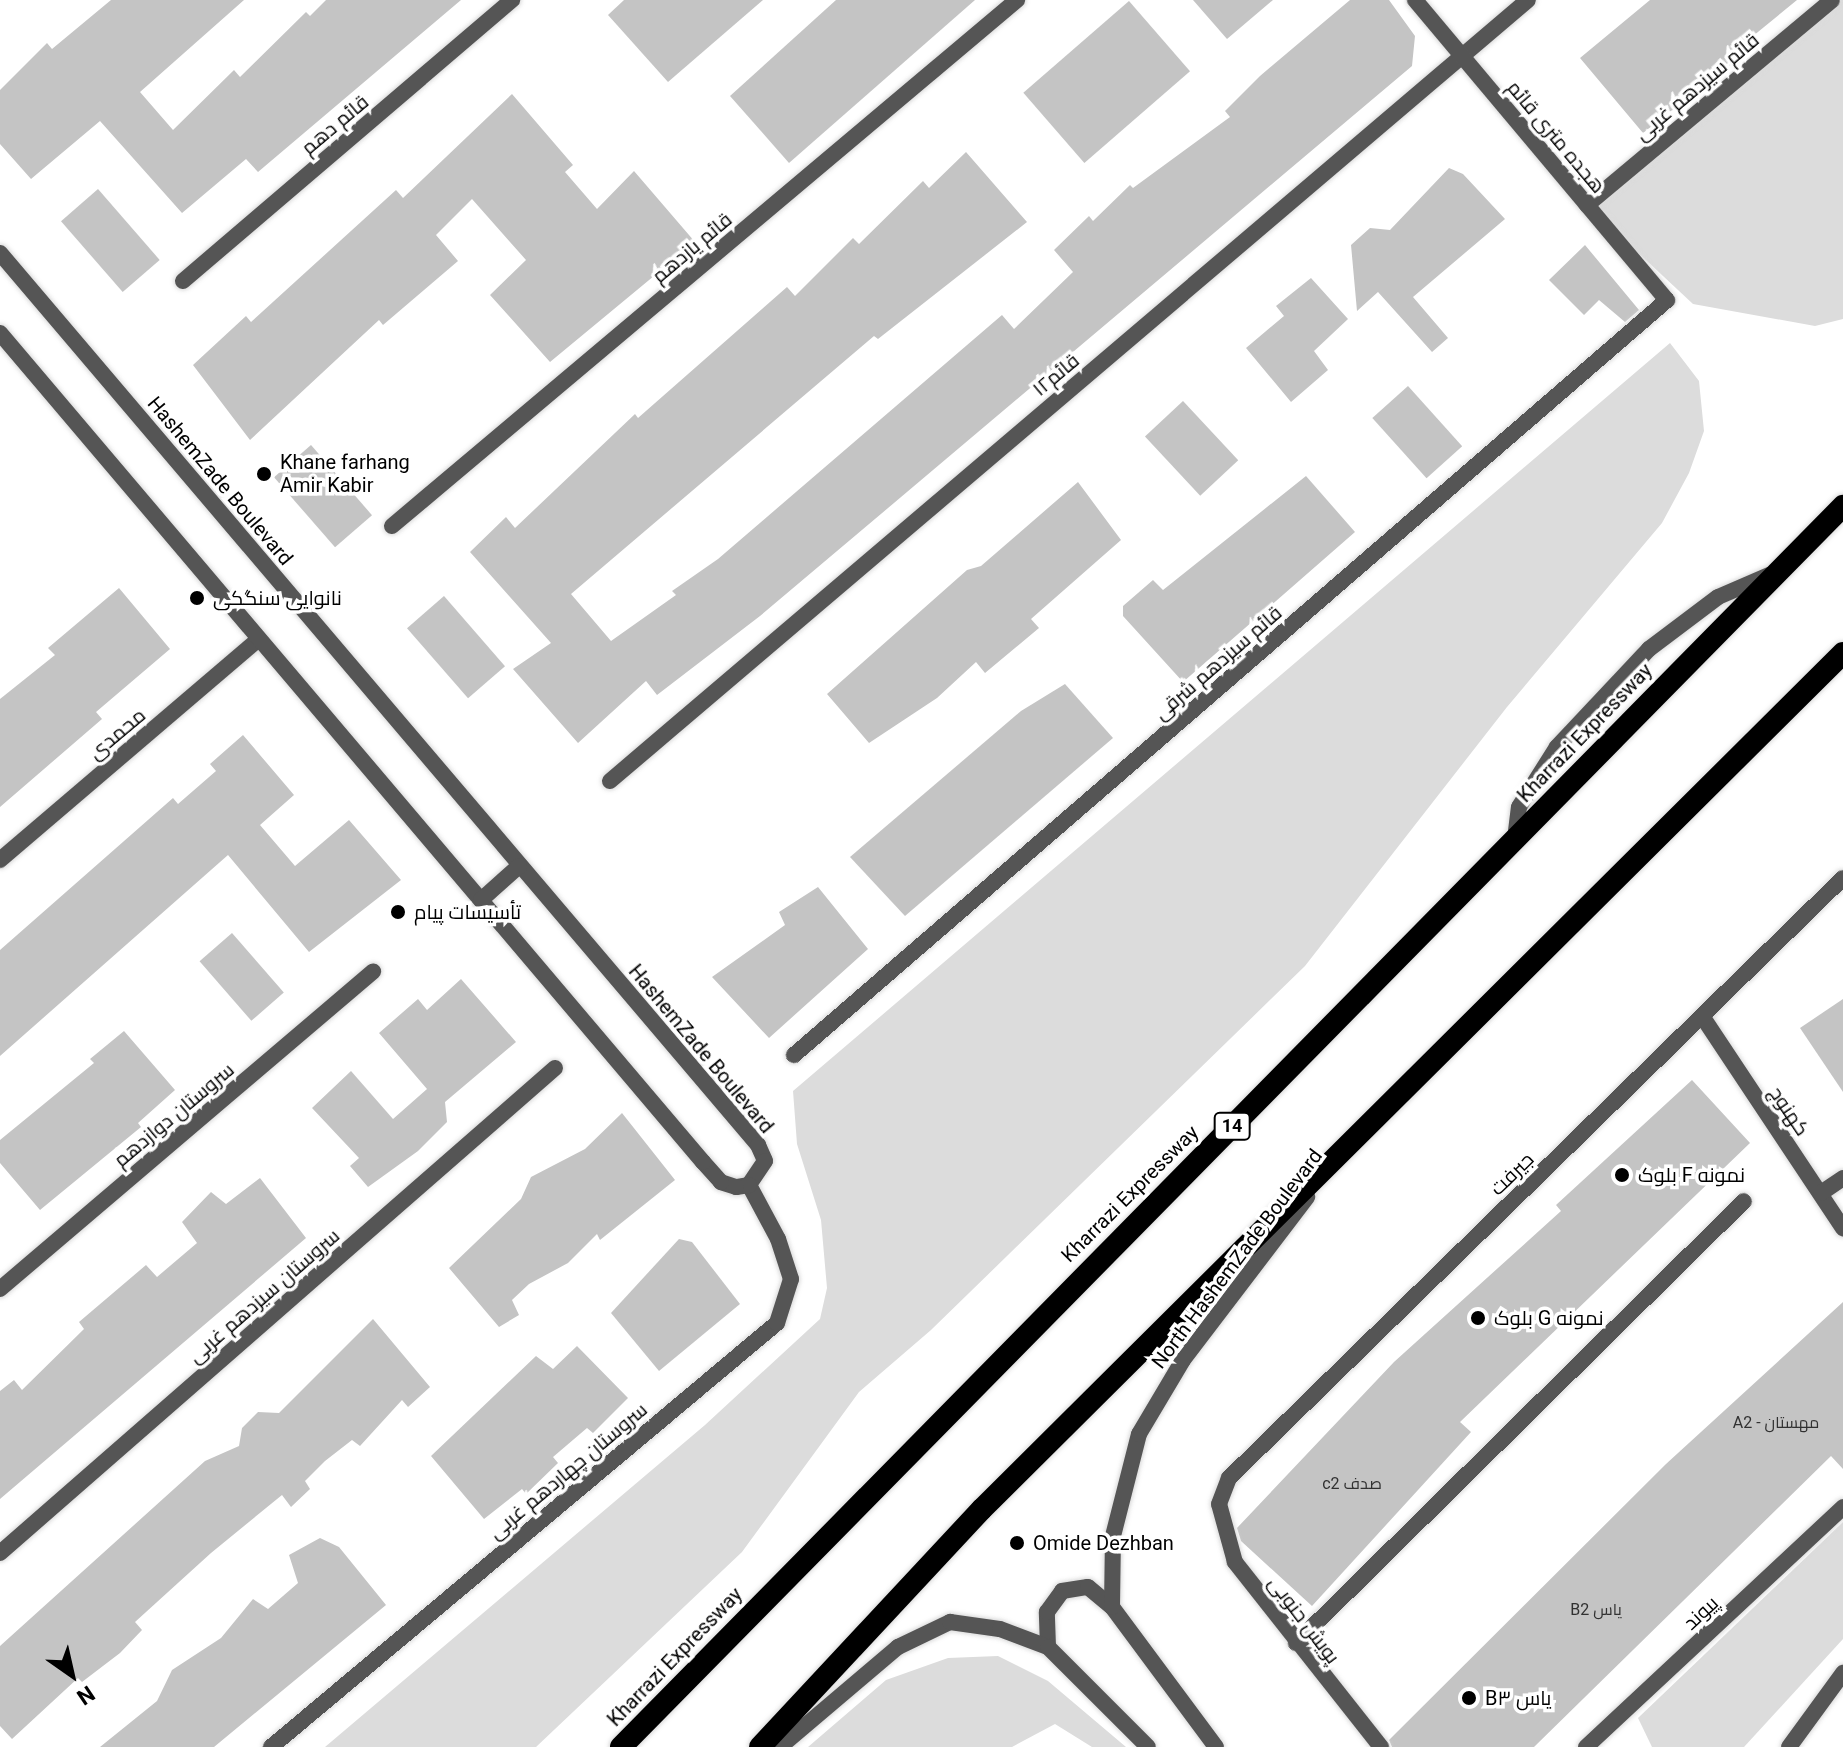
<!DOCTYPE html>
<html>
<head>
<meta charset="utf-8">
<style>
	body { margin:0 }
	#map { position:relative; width:1843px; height:1747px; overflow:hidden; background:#fff; font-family:Roboto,Cairo,sans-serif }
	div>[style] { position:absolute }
	.green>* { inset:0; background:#dcdcdc }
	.building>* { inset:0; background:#c4c4c4; transform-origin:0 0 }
	.roads { filter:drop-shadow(0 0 2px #dbdbdb) drop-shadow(0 0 2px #dbdbdb) }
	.minor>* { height:16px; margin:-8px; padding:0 8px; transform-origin:8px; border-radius:8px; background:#555 }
	.tertiary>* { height:16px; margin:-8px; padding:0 8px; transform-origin:8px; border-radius:8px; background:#555 }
	.trunk>* { height:22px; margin:-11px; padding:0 11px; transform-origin:11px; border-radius:11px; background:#000 }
	.dots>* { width:22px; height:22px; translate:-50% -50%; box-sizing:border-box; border:4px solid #fff; border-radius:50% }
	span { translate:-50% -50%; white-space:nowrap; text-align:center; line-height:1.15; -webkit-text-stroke:7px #fff; paint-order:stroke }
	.number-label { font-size:16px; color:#313131 }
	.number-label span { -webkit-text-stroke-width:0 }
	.shield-label span { padding:2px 6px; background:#fff; border:2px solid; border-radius:6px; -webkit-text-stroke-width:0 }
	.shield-label { font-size:18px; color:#000; font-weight:700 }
	.street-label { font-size:20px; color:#000 }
	.poi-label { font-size:20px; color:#000 }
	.left { translate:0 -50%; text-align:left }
	.north { position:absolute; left:32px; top:1635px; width:80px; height:80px; -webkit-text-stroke:6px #fff; paint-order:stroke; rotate:146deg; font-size:22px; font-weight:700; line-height:32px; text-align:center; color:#000 }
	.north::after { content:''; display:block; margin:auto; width:28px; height:36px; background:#000; clip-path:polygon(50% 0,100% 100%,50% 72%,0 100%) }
</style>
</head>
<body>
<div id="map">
	<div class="green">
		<div style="clip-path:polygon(1832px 0,1843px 0,1843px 319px,1815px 326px,1693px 304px,1587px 205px)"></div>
		<div style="clip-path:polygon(1670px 343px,1699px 381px,1704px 431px,1689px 473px,1662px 523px,1507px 707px,1305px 966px,931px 1330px,859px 1392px,742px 1552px,536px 1747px,325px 1747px,705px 1425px,820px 1319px,827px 1288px,821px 1220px,797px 1144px,793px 1091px)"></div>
		<div style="clip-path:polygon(1843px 1522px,1843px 1639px,1744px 1747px,1652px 1747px,1638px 1718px)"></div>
		<div style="clip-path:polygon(998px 1656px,1048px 1681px,1126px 1747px,1092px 1747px,1055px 1724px,1012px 1747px,808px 1747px,886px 1680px,948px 1658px)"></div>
	</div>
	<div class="building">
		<div style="clip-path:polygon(111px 0,244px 0,140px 92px,173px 130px,234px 70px,240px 77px,306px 12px,310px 16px,326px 0,461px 0,258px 172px,246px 159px,182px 213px,100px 121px,31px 179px,0 144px,0 90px,47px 43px,52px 49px)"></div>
		<div style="clip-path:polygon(624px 0,763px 0,668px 82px,608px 15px)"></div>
		<div style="clip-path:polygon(836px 0,975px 0,789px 163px,730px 96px)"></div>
		<div style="clip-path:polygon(1193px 0,1273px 0,1227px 39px)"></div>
		<div style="clip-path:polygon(1350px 0,1389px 0,1415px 36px,1412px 66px,760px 616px,657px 695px,646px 681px,578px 743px,513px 669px,551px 643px,470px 552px,506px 517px,515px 528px,635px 414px,638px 418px,787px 287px,795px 296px,853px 238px,859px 244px,923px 181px,929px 188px,966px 152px,1027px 222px,878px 339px,874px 336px,571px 594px,611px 641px,676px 595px,672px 591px,718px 559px,1002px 315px,1014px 329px,1073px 272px,1054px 250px,1089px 216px,1093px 221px,1130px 185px,1133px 188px,1230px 117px,1225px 111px,1260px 76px)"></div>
		<div style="clip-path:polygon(1650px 0,1797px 0,1753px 36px,1759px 43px,1643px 133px,1580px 58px)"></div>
		<div style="left:1129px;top:1px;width:93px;height:140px;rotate:49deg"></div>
		<div style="clip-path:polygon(512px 94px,573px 165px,565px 172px,597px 209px,634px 171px,695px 242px,550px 362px,490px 295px,526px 260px,472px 199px,436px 235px,458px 261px,383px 325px,379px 320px,250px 440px,193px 365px,246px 316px,251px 322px,396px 190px,403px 198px)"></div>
		<div style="clip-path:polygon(1449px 168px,1463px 174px,1505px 219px,1413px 297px,1448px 338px,1432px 352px,1378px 292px,1357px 311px,1351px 245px,1370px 228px,1390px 230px)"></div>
		<div style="left:98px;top:189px;width:94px;height:49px;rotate:49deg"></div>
		<div style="clip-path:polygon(1585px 245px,1639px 310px,1625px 322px,1599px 300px,1584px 315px,1549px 280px)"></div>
		<div style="clip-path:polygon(1311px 278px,1348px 319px,1314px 351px,1328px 370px,1291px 402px,1246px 348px,1284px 316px,1276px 306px)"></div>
		<div style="left:1408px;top:386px;width:81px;height:48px;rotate:48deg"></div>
		<div style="left:1183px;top:401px;width:81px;height:52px;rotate:47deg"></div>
		<div style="left:311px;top:445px;width:93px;height:49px;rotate:49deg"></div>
		<div style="clip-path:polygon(1306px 476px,1355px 532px,1183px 682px,1123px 616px,1123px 606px,1153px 580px,1163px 590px)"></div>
		<div style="clip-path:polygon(1078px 482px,1121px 540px,1031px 619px,1039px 628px,985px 673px,976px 662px,937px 698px,869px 743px,827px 694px,967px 570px,981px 566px)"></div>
		<div style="clip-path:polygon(119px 588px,170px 649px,96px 712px,102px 719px,0 807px,0 699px,55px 655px,48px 648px)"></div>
		<div style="left:444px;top:596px;width:93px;height:49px;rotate:49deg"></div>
		<div style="clip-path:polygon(1065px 684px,1113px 738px,905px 916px,850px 857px,1021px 711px)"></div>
		<div style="clip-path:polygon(243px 735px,294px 795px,260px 825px,295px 866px,349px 820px,401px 880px,309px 952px,228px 855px,0 1056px,0 950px,173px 798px,178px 804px,216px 771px,210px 764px)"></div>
		<div style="clip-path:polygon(818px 887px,868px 949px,769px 1038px,712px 977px,785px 925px,779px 912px)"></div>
		<div style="left:232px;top:933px;width:79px;height:43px;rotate:49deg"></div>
		<div style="clip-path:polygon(461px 979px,516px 1042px,445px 1102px,447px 1122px,418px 1151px,368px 1187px,350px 1166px,359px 1158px,312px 1108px,351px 1071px,393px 1119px,427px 1089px,379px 1033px,418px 999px,427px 1010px)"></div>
		<div style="clip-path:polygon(1843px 999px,1843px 1092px,1800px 1028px)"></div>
		<div style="clip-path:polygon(124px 1031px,175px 1090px,138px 1123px,141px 1127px,40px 1210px,0 1163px,0 1140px,94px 1063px,90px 1059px)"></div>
		<div style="clip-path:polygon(1692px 1080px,1750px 1143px,1460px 1422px,1471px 1432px,1312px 1606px,1241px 1541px,1237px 1528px,1394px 1362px,1561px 1211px,1556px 1205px)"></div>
		<div style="clip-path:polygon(622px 1113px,675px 1180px,600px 1240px,597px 1234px,568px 1263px,529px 1284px,512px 1300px,519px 1315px,499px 1327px,449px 1268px,521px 1199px,531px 1177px,585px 1149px)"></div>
		<div style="clip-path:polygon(260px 1178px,306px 1238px,0 1499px,0 1391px,14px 1380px,22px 1390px,84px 1329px,79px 1322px,146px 1265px,157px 1277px,197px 1243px,182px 1222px,211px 1192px,226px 1204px)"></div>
		<div style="clip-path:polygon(679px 1239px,692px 1242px,740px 1304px,659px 1371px,611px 1313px)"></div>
		<div style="clip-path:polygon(1843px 1302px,1843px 1469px,1831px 1456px,1534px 1747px,1392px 1747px,1389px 1740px,1666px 1464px)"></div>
		<div style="clip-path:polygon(373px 1319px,430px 1387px,408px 1407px,402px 1400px,360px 1446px,352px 1440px,325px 1461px,305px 1481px,310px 1489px,291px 1507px,282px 1495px,211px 1553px,135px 1622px,142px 1630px,120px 1653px,82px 1682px,78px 1678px,12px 1739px,0 1726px,0 1646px,205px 1461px,239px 1446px,242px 1428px,258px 1412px,279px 1413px)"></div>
		<div style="clip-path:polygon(577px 1346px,628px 1398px,593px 1433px,587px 1428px,553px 1457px,558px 1463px,526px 1494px,522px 1489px,484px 1519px,431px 1456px,536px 1356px,553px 1369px)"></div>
		<div style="clip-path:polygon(320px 1538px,339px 1547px,386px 1605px,214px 1747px,100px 1747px,157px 1701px,172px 1670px,221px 1638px,253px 1599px,268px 1609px,298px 1583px,289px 1555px)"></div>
	</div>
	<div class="roads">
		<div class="minor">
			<div style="left:1587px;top:205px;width:319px;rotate:-39.9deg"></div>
			<div style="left:183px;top:281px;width:433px;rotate:-40.5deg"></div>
			<div style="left:392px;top:526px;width:817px;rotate:-40.08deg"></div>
			<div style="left:610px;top:781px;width:1205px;rotate:-40.39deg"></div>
			<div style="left:1515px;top:839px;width:32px;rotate:-83deg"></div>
			<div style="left:1519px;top:807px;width:71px;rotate:-57.7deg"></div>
			<div style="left:1557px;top:747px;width:134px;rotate:-46.8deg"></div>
			<div style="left:1649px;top:649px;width:86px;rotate:-37deg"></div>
			<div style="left:1718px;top:597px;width:56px;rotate:-23.3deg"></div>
			<div style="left:0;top:860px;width:340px;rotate:-40.5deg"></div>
			<div style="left:1702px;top:1016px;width:255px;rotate:56.4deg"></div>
			<div style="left:794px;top:1055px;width:1154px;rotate:-40.85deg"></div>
			<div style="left:1821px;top:1193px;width:27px;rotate:-34deg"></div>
			<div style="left:0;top:1289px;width:490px;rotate:-40.4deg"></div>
			<div style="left:0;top:1553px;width:737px;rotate:-41.15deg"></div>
			<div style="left:1296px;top:1643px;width:629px;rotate:-44.61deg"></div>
			<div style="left:271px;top:1747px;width:660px;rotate:-39.96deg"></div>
			<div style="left:777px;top:1323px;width:46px;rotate:-72.3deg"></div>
			<div style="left:791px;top:1279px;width:42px;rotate:-108deg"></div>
			<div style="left:778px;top:1239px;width:61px;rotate:-118.2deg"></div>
			<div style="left:1381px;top:1747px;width:236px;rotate:-128.3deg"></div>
			<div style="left:1235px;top:1562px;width:60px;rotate:-105.4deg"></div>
			<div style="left:1219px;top:1504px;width:28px;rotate:-69deg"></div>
			<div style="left:1229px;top:1478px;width:858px;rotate:-44.34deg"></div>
			<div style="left:1586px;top:1747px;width:352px;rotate:-43deg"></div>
			<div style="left:1789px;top:1747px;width:92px;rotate:-53.9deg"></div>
		</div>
		<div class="tertiary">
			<div style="left:1415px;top:0;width:392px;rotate:50deg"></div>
			<div style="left:0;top:253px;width:1171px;rotate:49.64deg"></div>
			<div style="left:758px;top:1145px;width:17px;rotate:66deg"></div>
			<div style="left:765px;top:1161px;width:29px;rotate:124deg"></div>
			<div style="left:749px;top:1185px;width:13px;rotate:171deg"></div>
			<div style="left:736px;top:1187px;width:16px;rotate:-162deg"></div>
			<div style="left:721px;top:1182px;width:27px;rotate:-132deg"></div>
			<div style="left:703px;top:1162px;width:1087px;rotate:-130.3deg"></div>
			<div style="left:481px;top:900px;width:51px;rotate:-41.8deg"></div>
			<div style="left:1048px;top:1647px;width:35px;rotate:-92deg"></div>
			<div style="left:1047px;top:1612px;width:26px;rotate:-54deg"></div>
			<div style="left:1062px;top:1591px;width:26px;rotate:-9deg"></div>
			<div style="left:1088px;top:1587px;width:31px;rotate:40deg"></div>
			<div style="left:780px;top:1747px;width:155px;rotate:-40.3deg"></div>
			<div style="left:898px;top:1647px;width:58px;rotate:-25.7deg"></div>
			<div style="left:950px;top:1622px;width:50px;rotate:8deg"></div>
			<div style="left:1000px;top:1629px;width:51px;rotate:20.6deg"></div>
			<div style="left:1048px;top:1647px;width:141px;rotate:45deg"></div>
			<div style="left:1216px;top:1747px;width:174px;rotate:-126.6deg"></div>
			<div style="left:1112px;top:1607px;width:71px;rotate:-89.2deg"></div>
			<div style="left:1113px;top:1536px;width:105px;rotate:-75.7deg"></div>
			<div style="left:1139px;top:1434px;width:86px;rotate:-59.3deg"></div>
			<div style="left:1183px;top:1360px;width:205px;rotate:-52.7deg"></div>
		</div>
		<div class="trunk">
			<div style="left:621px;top:1747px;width:1742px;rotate:-45.44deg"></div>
			<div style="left:760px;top:1747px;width:325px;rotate:-47deg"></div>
			<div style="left:982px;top:1509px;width:1214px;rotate:-44.83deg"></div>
		</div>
	</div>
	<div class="dots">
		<div style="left:264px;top:474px;background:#000"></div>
		<div style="left:197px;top:598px;background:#000"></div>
		<div style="left:398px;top:912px;background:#000"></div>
		<div style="left:1622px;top:1175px;background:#000"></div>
		<div style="left:1478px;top:1318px;background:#000"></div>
		<div style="left:1017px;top:1543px;background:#000"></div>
		<div style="left:1469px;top:1698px;background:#000"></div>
	</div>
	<div class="number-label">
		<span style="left:1776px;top:1423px">A2 - مهستان</span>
		<span style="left:1352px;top:1484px">c2 صدف</span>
		<span style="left:1596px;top:1610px">B2 یاس</span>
	</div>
	<div class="shield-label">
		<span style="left:1232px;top:1126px">14</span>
	</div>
	<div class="street-label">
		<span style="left:1697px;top:87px;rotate:-40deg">قائم سیزدهم غربی</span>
		<span style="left:335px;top:125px;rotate:-40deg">قائم دهم</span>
		<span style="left:1556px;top:137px;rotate:50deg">هجده متری قائم</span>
		<span style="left:692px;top:248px;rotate:-40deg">قائم یازدهم</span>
		<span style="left:1056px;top:375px;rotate:-40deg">قائم۱۲</span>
		<span style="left:220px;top:481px;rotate:50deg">HashemZade Boulevard</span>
		<span style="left:1218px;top:663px;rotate:-41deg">قائم سیزدهم شرقی</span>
		<span style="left:1585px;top:733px;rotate:-46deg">Kharrazi Expressway</span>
		<span style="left:117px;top:734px;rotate:-40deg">محمدی</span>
		<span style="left:701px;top:1049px;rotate:50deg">HashemZade Boulevard</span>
		<span style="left:1789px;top:1111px;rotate:56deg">كهنوج</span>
		<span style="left:174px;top:1115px;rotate:-40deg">سروستان دوازدهم</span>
		<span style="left:1512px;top:1174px;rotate:-44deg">جيرفت</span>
		<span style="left:1130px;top:1194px;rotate:-45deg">Kharrazi Expressway</span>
		<span style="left:1237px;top:1259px;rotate:-53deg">North HashemZade Boulevard</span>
		<span style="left:264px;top:1296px;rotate:-41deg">سروستان سیزدهم غربی</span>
		<span style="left:568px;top:1471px;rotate:-40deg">سروستان چهاردهم غربی</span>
		<span style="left:1701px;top:1613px;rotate:-43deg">پیوند</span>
		<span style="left:1304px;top:1620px;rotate:53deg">پویش جنوبی</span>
		<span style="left:675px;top:1657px;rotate:-46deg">Kharrazi Expressway</span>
	</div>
	<div class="poi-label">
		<span class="left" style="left:280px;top:474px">Khane farhang<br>Amir Kabir</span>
		<span class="left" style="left:213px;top:598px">نانوایی سنگکی</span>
		<span class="left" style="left:414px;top:912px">تأسیسات پیام</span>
		<span class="left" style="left:1638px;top:1175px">بلوک F نمونه</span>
		<span class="left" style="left:1494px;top:1318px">بلوک G نمونه</span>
		<span class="left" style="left:1033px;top:1543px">Omide Dezhban</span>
		<span class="left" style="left:1485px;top:1698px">B۳ یاس</span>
	</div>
	<div class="north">N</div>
</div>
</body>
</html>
